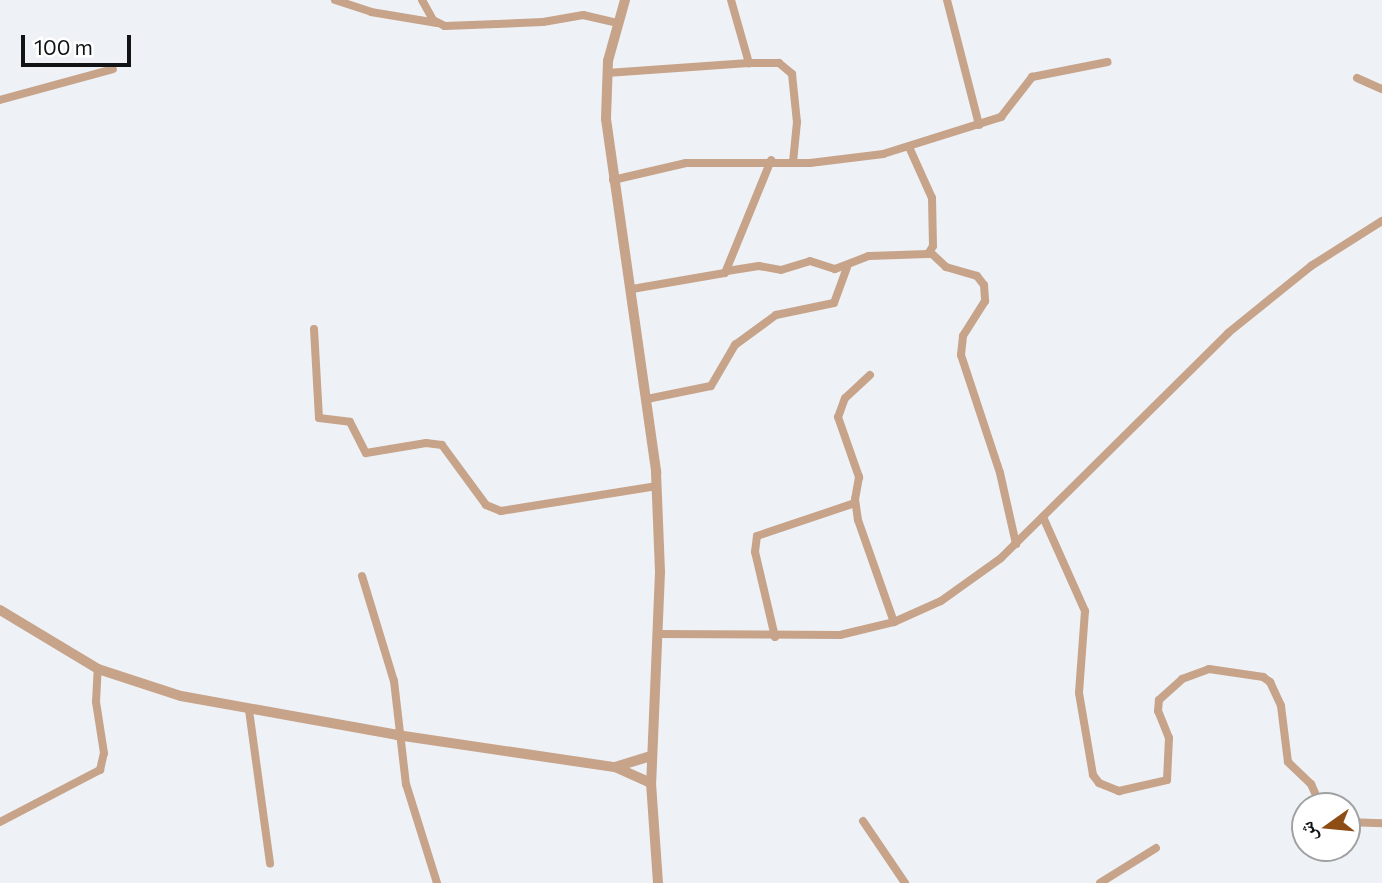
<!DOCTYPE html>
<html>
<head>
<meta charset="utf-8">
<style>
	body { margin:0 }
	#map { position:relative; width:1382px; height:883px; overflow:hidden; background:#eef2f6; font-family:Commissioner,"Noto Naskh Arabic",sans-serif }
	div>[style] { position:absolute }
	.minor>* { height:8px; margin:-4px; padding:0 4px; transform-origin:4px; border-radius:4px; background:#c7a38a }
	.tertiary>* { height:10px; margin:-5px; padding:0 5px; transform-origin:5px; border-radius:5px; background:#c7a38a }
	span { translate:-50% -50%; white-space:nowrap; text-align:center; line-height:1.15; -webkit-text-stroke:5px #fff; paint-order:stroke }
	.north { position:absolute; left:1291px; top:792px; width:70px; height:70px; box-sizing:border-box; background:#fff; border:2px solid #a0a1a1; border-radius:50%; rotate:255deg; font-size:19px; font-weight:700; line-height:28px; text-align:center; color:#121315 }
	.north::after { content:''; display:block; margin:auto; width:24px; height:32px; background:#8d4d15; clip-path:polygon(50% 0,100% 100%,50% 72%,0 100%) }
	.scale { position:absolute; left:21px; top:35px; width:110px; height:32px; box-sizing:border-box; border:4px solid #121315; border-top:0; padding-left:9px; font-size:21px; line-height:24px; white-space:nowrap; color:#121315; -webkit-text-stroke:5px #fff; paint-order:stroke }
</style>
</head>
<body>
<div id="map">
	<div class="minor">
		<div style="left:335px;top:0;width:38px;rotate:18deg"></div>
		<div style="left:371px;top:12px;width:67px;rotate:9.5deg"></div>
		<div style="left:422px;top:0;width:23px;rotate:61deg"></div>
		<div style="left:433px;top:20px;width:13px;rotate:27deg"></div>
		<div style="left:445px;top:26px;width:98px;rotate:-2.3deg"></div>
		<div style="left:543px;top:22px;width:41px;rotate:-9.9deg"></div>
		<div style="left:583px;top:15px;width:36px;rotate:13deg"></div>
		<div style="left:731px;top:0;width:66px;rotate:74.1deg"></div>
		<div style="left:749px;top:63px;width:30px"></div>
		<div style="left:779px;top:63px;width:17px;rotate:40deg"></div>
		<div style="left:792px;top:74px;width:48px;rotate:84.1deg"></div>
		<div style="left:797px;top:122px;width:40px;rotate:95.7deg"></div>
		<div style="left:947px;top:0;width:129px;rotate:75.6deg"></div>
		<div style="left:607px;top:73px;width:142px;rotate:-4deg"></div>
		<div style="left:1357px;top:78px;width:27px;rotate:24deg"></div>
		<div style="left:0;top:100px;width:117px;rotate:-15.3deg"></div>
		<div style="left:613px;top:180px;width:75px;rotate:-13.1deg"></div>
		<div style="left:686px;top:163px;width:124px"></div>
		<div style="left:810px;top:163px;width:74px;rotate:-7deg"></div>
		<div style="left:883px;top:154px;width:124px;rotate:-17.4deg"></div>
		<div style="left:1001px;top:117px;width:51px;rotate:-52.2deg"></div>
		<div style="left:1032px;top:77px;width:77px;rotate:-11.2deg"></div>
		<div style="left:930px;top:252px;width:22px;rotate:43deg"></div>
		<div style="left:946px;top:267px;width:32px;rotate:16deg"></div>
		<div style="left:977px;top:276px;width:11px;rotate:52deg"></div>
		<div style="left:984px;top:285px;width:16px;rotate:86deg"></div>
		<div style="left:985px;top:301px;width:41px;rotate:122.2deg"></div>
		<div style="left:963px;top:336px;width:19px;rotate:96deg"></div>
		<div style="left:961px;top:355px;width:124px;rotate:71.7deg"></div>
		<div style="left:1000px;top:473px;width:73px;rotate:77.3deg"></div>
		<div style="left:727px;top:271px;width:32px;rotate:-9deg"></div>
		<div style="left:759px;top:266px;width:22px;rotate:10deg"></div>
		<div style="left:781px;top:270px;width:30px;rotate:-17deg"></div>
		<div style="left:810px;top:261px;width:26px;rotate:18deg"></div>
		<div style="left:835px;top:269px;width:36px;rotate:-21deg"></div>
		<div style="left:869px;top:256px;width:59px;rotate:-1.9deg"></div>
		<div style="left:928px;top:254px;width:9px;rotate:-58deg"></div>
		<div style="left:933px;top:246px;width:48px;rotate:-91.2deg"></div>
		<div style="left:932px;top:198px;width:56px;rotate:-114.3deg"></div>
		<div style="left:632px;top:289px;width:94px;rotate:-9.8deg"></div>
		<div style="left:725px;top:273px;width:122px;rotate:-67.8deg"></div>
		<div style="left:314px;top:329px;width:89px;rotate:86.8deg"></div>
		<div style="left:319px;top:418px;width:31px;rotate:7deg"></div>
		<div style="left:350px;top:422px;width:35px;rotate:63deg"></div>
		<div style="left:366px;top:453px;width:61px;rotate:-9.5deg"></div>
		<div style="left:426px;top:443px;width:16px;rotate:7deg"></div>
		<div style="left:442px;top:445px;width:74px;rotate:53.7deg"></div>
		<div style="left:486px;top:505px;width:16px;rotate:22deg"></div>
		<div style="left:501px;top:511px;width:158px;rotate:-9.1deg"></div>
		<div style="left:870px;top:375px;width:34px;rotate:137deg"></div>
		<div style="left:845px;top:398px;width:20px;rotate:110deg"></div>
		<div style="left:838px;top:417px;width:64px;rotate:70.7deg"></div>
		<div style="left:859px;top:477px;width:22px;rotate:100deg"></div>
		<div style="left:855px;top:499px;width:21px;rotate:82deg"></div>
		<div style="left:858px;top:520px;width:108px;rotate:70.6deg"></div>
		<div style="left:647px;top:399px;width:65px;rotate:-11.5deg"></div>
		<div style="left:711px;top:386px;width:48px;rotate:-59.7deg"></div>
		<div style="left:735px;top:345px;width:51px;rotate:-36.2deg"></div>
		<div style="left:776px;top:315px;width:59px;rotate:-11.7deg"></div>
		<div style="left:834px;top:303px;width:38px;rotate:-70deg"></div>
		<div style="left:1043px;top:517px;width:103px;rotate:65.9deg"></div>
		<div style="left:1085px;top:611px;width:82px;rotate:94.2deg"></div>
		<div style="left:1079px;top:693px;width:83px;rotate:80.3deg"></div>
		<div style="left:1093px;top:775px;width:10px;rotate:53deg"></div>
		<div style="left:1099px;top:783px;width:22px;rotate:22deg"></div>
		<div style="left:1119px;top:791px;width:49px;rotate:-12.9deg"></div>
		<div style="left:1167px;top:780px;width:42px;rotate:-87.3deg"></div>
		<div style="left:1169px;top:738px;width:29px;rotate:-112deg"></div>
		<div style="left:1158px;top:711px;width:11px;rotate:-85deg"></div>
		<div style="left:1159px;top:700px;width:31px;rotate:-42deg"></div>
		<div style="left:1182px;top:679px;width:29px;rotate:-20deg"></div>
		<div style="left:1209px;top:669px;width:55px;rotate:8.4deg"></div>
		<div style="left:1263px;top:677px;width:9px;rotate:36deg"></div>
		<div style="left:1270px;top:682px;width:26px;rotate:65deg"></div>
		<div style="left:1281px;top:706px;width:56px;rotate:82.9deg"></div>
		<div style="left:1288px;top:762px;width:32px;rotate:44deg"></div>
		<div style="left:1311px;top:784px;width:24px;rotate:66deg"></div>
		<div style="left:362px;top:576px;width:110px;rotate:73.1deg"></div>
		<div style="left:394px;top:681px;width:104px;rotate:83.4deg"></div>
		<div style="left:406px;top:784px;width:104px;rotate:72.6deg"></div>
		<div style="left:658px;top:634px;width:182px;rotate:0.3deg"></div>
		<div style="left:840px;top:635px;width:56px;rotate:-13.5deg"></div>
		<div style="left:894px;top:622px;width:51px;rotate:-24.1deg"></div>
		<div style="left:941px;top:601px;width:74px;rotate:-35.6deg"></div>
		<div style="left:1001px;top:558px;width:320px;rotate:-44.7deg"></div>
		<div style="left:1228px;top:333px;width:107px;rotate:-38.9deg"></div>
		<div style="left:1311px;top:266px;width:84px;rotate:-32.4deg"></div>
		<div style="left:775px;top:637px;width:87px;rotate:-103.2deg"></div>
		<div style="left:755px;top:552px;width:16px;rotate:-83deg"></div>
		<div style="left:757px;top:536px;width:103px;rotate:-18.6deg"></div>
		<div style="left:249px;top:710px;width:155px;rotate:82.2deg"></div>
		<div style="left:863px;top:821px;width:75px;rotate:55.9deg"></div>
		<div style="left:0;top:822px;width:113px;rotate:-27.5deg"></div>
		<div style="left:100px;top:770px;width:17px;rotate:-77deg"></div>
		<div style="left:104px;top:753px;width:52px;rotate:-98.9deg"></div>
		<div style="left:96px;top:702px;width:33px;rotate:-87deg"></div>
		<div style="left:1347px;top:822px;width:35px;rotate:2deg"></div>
		<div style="left:1100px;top:883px;width:66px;rotate:-32deg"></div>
	</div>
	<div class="tertiary">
		<div style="left:625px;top:0;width:63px;rotate:105.6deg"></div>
		<div style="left:608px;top:61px;width:58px;rotate:92deg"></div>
		<div style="left:606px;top:119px;width:357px;rotate:81.9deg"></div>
		<div style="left:656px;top:472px;width:100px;rotate:87.7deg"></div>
		<div style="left:660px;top:572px;width:211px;rotate:92.4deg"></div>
		<div style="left:651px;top:783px;width:100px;rotate:86deg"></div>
		<div style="left:0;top:610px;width:114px;rotate:31deg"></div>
		<div style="left:98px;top:669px;width:87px;rotate:18deg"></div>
		<div style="left:181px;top:696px;width:219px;rotate:10.2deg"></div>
		<div style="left:397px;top:735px;width:220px;rotate:8.4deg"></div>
		<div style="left:615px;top:767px;width:39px;rotate:24deg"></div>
		<div style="left:615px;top:767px;width:38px;rotate:-17deg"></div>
	</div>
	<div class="north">ش</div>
	<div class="scale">100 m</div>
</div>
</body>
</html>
